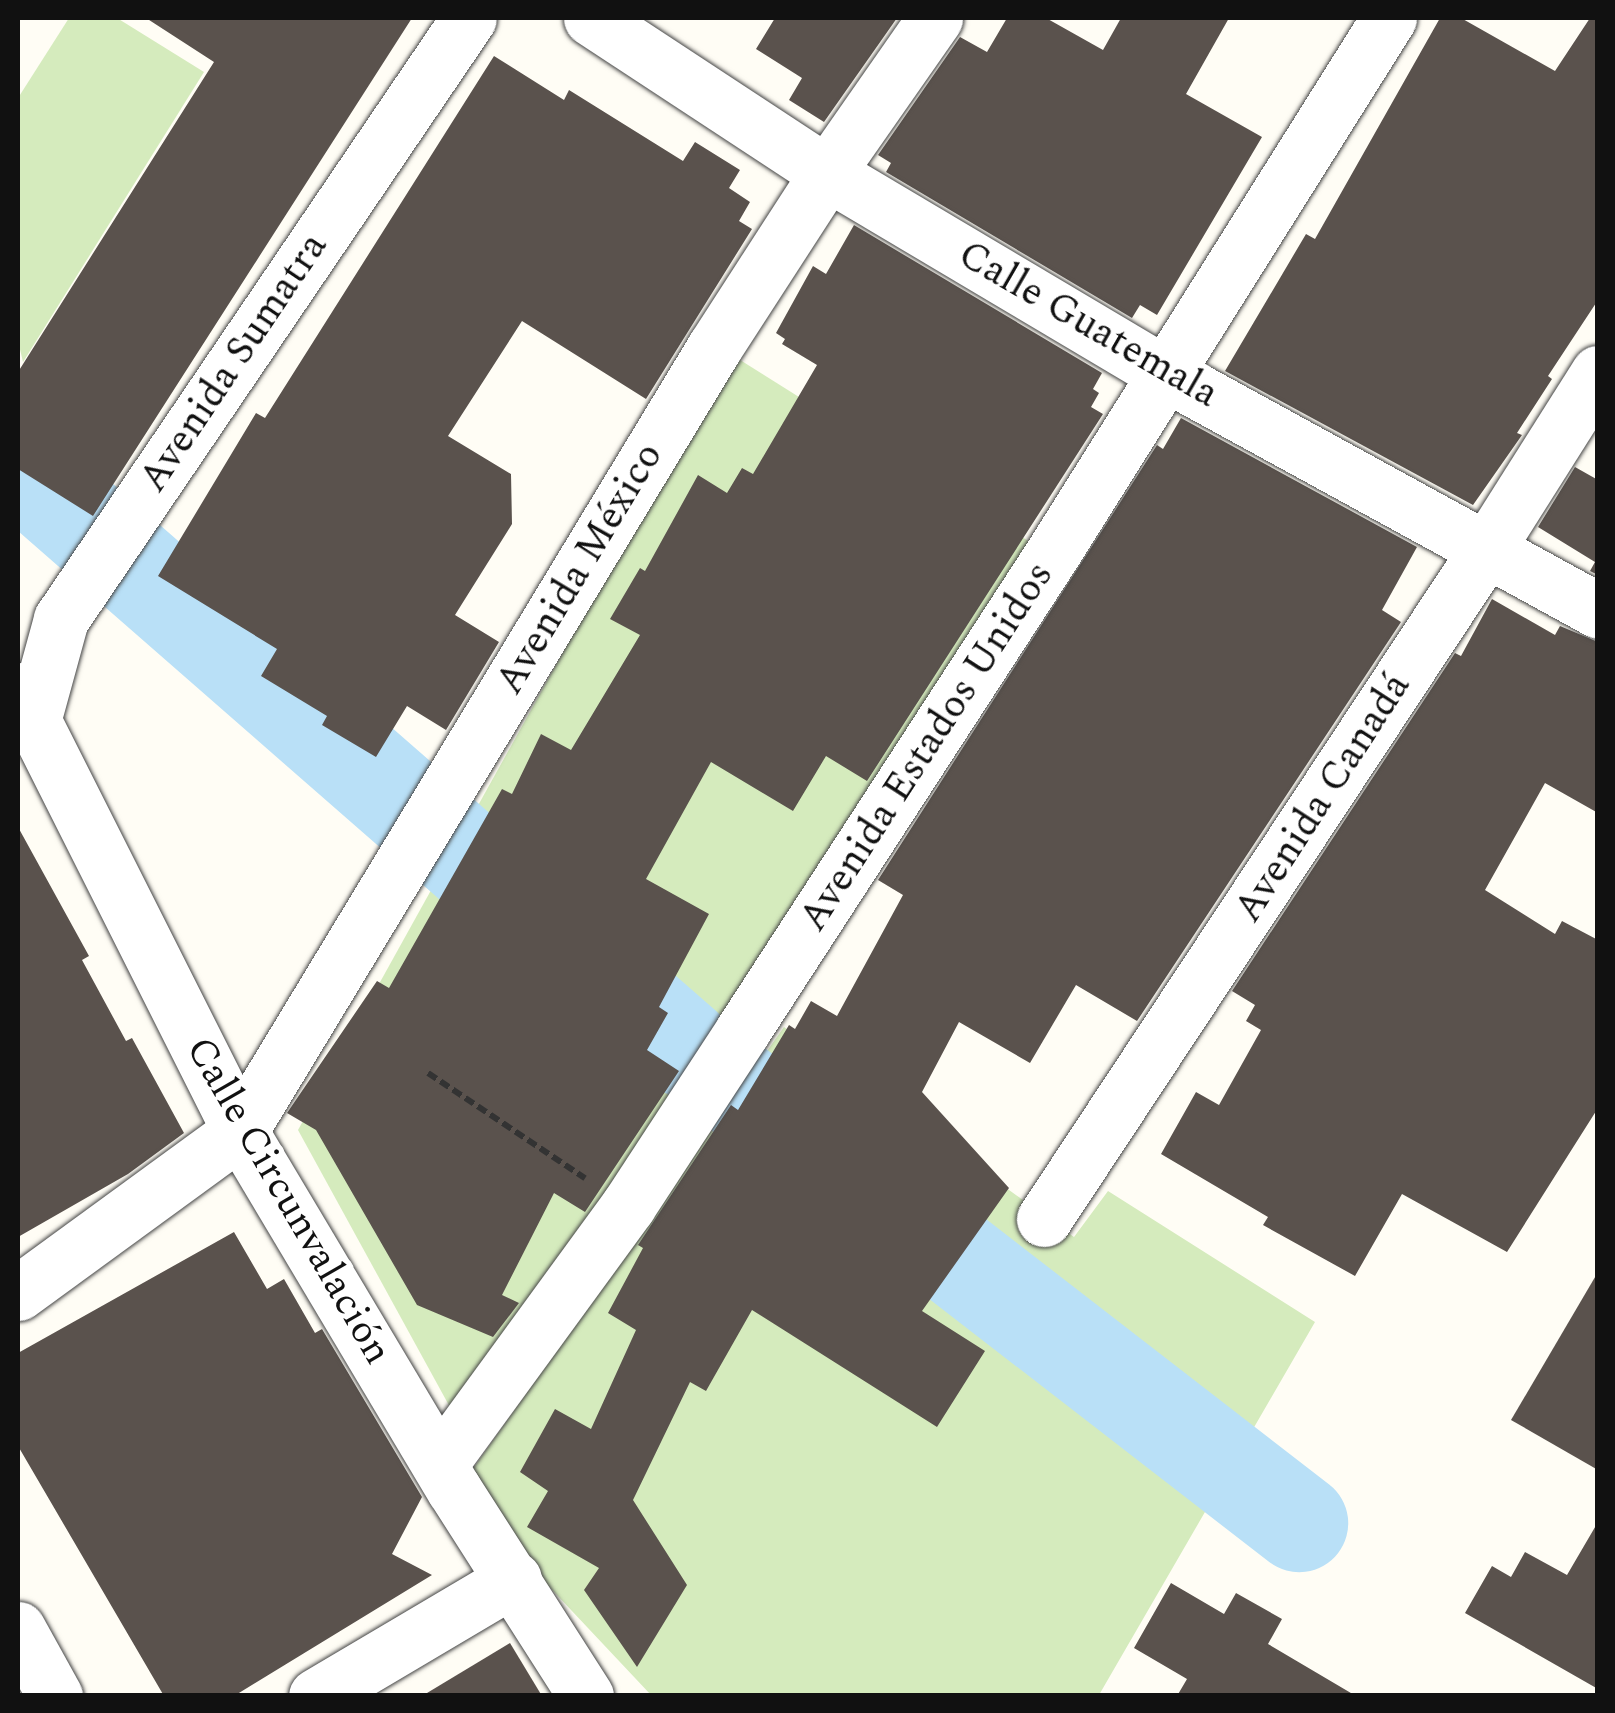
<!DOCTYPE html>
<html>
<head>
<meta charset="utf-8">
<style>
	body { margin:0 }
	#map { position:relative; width:1615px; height:1713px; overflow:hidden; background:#fffdf5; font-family:Spectral,serif }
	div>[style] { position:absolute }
	.green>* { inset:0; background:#d5ebbd }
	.river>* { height:98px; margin:-49px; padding:0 49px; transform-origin:49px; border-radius:49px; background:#b9e0f7 }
	.building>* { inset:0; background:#5a524d }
	.path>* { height:6px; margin-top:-3px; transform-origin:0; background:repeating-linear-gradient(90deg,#333 0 10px,transparent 0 15px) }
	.roads { filter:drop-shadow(0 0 2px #444) drop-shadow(0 0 2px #444) }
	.minor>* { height:55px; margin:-27.5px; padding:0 27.5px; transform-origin:27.5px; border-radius:27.5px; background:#fff }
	span { translate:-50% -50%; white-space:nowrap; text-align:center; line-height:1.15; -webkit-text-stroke:10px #fff; paint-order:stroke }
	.street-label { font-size:40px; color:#111 }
	.frame { position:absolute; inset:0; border:20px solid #111; pointer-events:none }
</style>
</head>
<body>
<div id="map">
	<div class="green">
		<div style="clip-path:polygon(69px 18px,117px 18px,204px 72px,23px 362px,18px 341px,18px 98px)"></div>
		<div style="clip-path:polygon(729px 353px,1049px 554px,457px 1420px,298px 1130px)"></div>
		<div style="clip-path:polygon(784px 1027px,1074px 1237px,1108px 1191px,1315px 1322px,1099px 1695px,651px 1695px,458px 1490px)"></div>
	</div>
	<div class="river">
		<div style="left:18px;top:466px;width:884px;rotate:41.15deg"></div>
		<div style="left:721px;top:1076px;width:731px;rotate:37.72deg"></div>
	</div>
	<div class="building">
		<div style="clip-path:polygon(146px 18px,412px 18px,93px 516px,18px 469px,18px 372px,214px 62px)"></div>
		<div style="clip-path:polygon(775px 18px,897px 18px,824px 122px,789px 100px,802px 78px,756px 49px)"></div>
		<div style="clip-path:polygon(1007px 18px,1046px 18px,1103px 50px,1121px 18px,1229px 18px,1186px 94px,1262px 137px,1157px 315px,1140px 305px,1132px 318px,886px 172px,891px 163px,878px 155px,960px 37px,987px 52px)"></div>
		<div style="clip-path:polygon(1440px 18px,1461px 18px,1555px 71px,1590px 18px,1598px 18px,1598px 300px,1548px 376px,1552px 379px,1517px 433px,1522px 435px,1473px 505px,1225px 371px,1306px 234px,1315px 239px)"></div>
		<div style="clip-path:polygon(494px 56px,564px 100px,569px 90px,683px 161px,695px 142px,740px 170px,729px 188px,750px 202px,739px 221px,752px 229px,646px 399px,522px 321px,448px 436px,511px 474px,512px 524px,455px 615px,499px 642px,446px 730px,407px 706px,376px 757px,322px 725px,327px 716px,261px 676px,277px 649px,158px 576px,256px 413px,265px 418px)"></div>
		<div style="clip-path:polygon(854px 225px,1102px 373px,1093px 389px,1099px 393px,1091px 407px,1103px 414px,867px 781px,826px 756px,793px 811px,711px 762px,646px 879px,709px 914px,659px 1007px,668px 1013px,647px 1050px,679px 1071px,585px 1212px,554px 1193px,502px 1295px,519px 1303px,493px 1337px,417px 1305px,316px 1130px,287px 1113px,377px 981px,389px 988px,502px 789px,512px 794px,541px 734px,571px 750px,640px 635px,610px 619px,640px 568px,645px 571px,698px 475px,727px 493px,742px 468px,753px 474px,817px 365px,782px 344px,785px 339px,776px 333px,813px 266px,826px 274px)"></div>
		<div style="clip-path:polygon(1181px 418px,1417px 547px,1382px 610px,1401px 622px,1137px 1021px,1076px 985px,1030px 1063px,959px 1022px,922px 1092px,1009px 1188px,922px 1311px,985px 1351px,937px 1427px,752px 1310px,706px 1391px,690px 1382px,633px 1500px,687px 1585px,637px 1667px,584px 1590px,599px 1568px,527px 1527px,548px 1491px,520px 1472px,555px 1409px,591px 1429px,636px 1330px,608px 1313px,643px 1248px,638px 1245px,731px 1105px,738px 1110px,789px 1025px,795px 1029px,811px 1001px,837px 1016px,903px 895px,878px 880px,1157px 445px,1163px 449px)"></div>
		<div style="clip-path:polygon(1575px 467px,1598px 480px,1598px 575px,1590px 571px,1595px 562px,1538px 527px)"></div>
		<div style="clip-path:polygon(1492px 599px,1555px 635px,1560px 626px,1598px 642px,1598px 813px,1545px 783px,1485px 890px,1555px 934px,1562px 921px,1598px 940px,1598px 1108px,1507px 1252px,1402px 1194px,1355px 1276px,1263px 1225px,1268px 1217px,1161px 1154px,1196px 1092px,1219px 1105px,1261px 1030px,1246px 1021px,1255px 1005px,1232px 991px,1455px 653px,1461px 656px)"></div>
		<div style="clip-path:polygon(18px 827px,89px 956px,82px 960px,126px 1041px,132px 1038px,184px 1133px,128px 1174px,18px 1237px)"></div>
		<div style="clip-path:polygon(234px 1232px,267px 1289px,284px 1279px,315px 1333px,322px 1329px,422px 1497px,392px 1554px,432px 1575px,234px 1696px,164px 1696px,18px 1446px,18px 1353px)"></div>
		<div style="clip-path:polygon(1598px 1272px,1598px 1470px,1511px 1420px)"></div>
		<div style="clip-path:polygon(1598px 1522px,1598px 1689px,1465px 1613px,1492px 1566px,1511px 1577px,1525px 1552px,1567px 1575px)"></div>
		<div style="clip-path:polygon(1171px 1583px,1224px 1614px,1236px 1593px,1282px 1619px,1268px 1644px,1356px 1696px,1177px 1696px,1187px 1679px,1134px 1648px)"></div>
		<div style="clip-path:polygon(510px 1643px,542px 1696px,422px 1696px)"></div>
	</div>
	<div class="path">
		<div style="left:428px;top:1073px;width:189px;rotate:33.8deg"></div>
	</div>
	<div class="roads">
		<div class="minor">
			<div style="left:591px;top:18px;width:282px;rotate:33.3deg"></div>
			<div style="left:827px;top:173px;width:394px;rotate:30.7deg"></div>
			<div style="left:1166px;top:374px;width:493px;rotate:28.7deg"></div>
			<div style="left:18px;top:690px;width:494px;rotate:63.3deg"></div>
			<div style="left:240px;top:1131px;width:416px;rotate:59.2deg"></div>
			<div style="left:453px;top:1488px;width:247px;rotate:57.4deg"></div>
			<div style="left:32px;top:725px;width:110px;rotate:-74.7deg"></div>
			<div style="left:61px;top:619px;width:726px;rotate:-55.83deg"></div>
			<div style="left:1044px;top:1219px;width:805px;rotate:-56.55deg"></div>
			<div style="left:1488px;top:547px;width:206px;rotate:-57.7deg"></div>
			<div style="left:18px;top:1293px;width:275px;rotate:-36.1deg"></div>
			<div style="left:240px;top:1131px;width:915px;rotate:-58.81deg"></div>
			<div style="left:714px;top:348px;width:208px;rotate:-57.1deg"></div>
			<div style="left:827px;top:173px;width:189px;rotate:-55.1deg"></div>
			<div style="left:442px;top:1461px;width:316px;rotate:-53.9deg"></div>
			<div style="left:628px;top:1206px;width:210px;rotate:-56.8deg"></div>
			<div style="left:743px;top:1030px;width:575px;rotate:-57deg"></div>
			<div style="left:1056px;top:548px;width:626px;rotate:-57.86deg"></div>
			<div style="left:18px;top:1629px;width:77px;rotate:61.1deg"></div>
			<div style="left:316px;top:1696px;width:230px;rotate:-30.6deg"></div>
		</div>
	</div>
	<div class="street-label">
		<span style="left:1088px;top:325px;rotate:30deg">Calle Guatemala</span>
		<span style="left:234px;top:363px;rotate:-56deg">Avenida Sumatra</span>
		<span style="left:580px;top:569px;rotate:-59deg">Avenida México</span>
		<span style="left:927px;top:747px;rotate:-57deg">Avenida Estados Unidos</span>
		<span style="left:1323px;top:798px;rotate:-57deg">Avenida Canadá</span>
		<span style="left:288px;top:1201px;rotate:60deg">Calle Circunvalación</span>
	</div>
	<div class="frame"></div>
</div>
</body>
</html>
